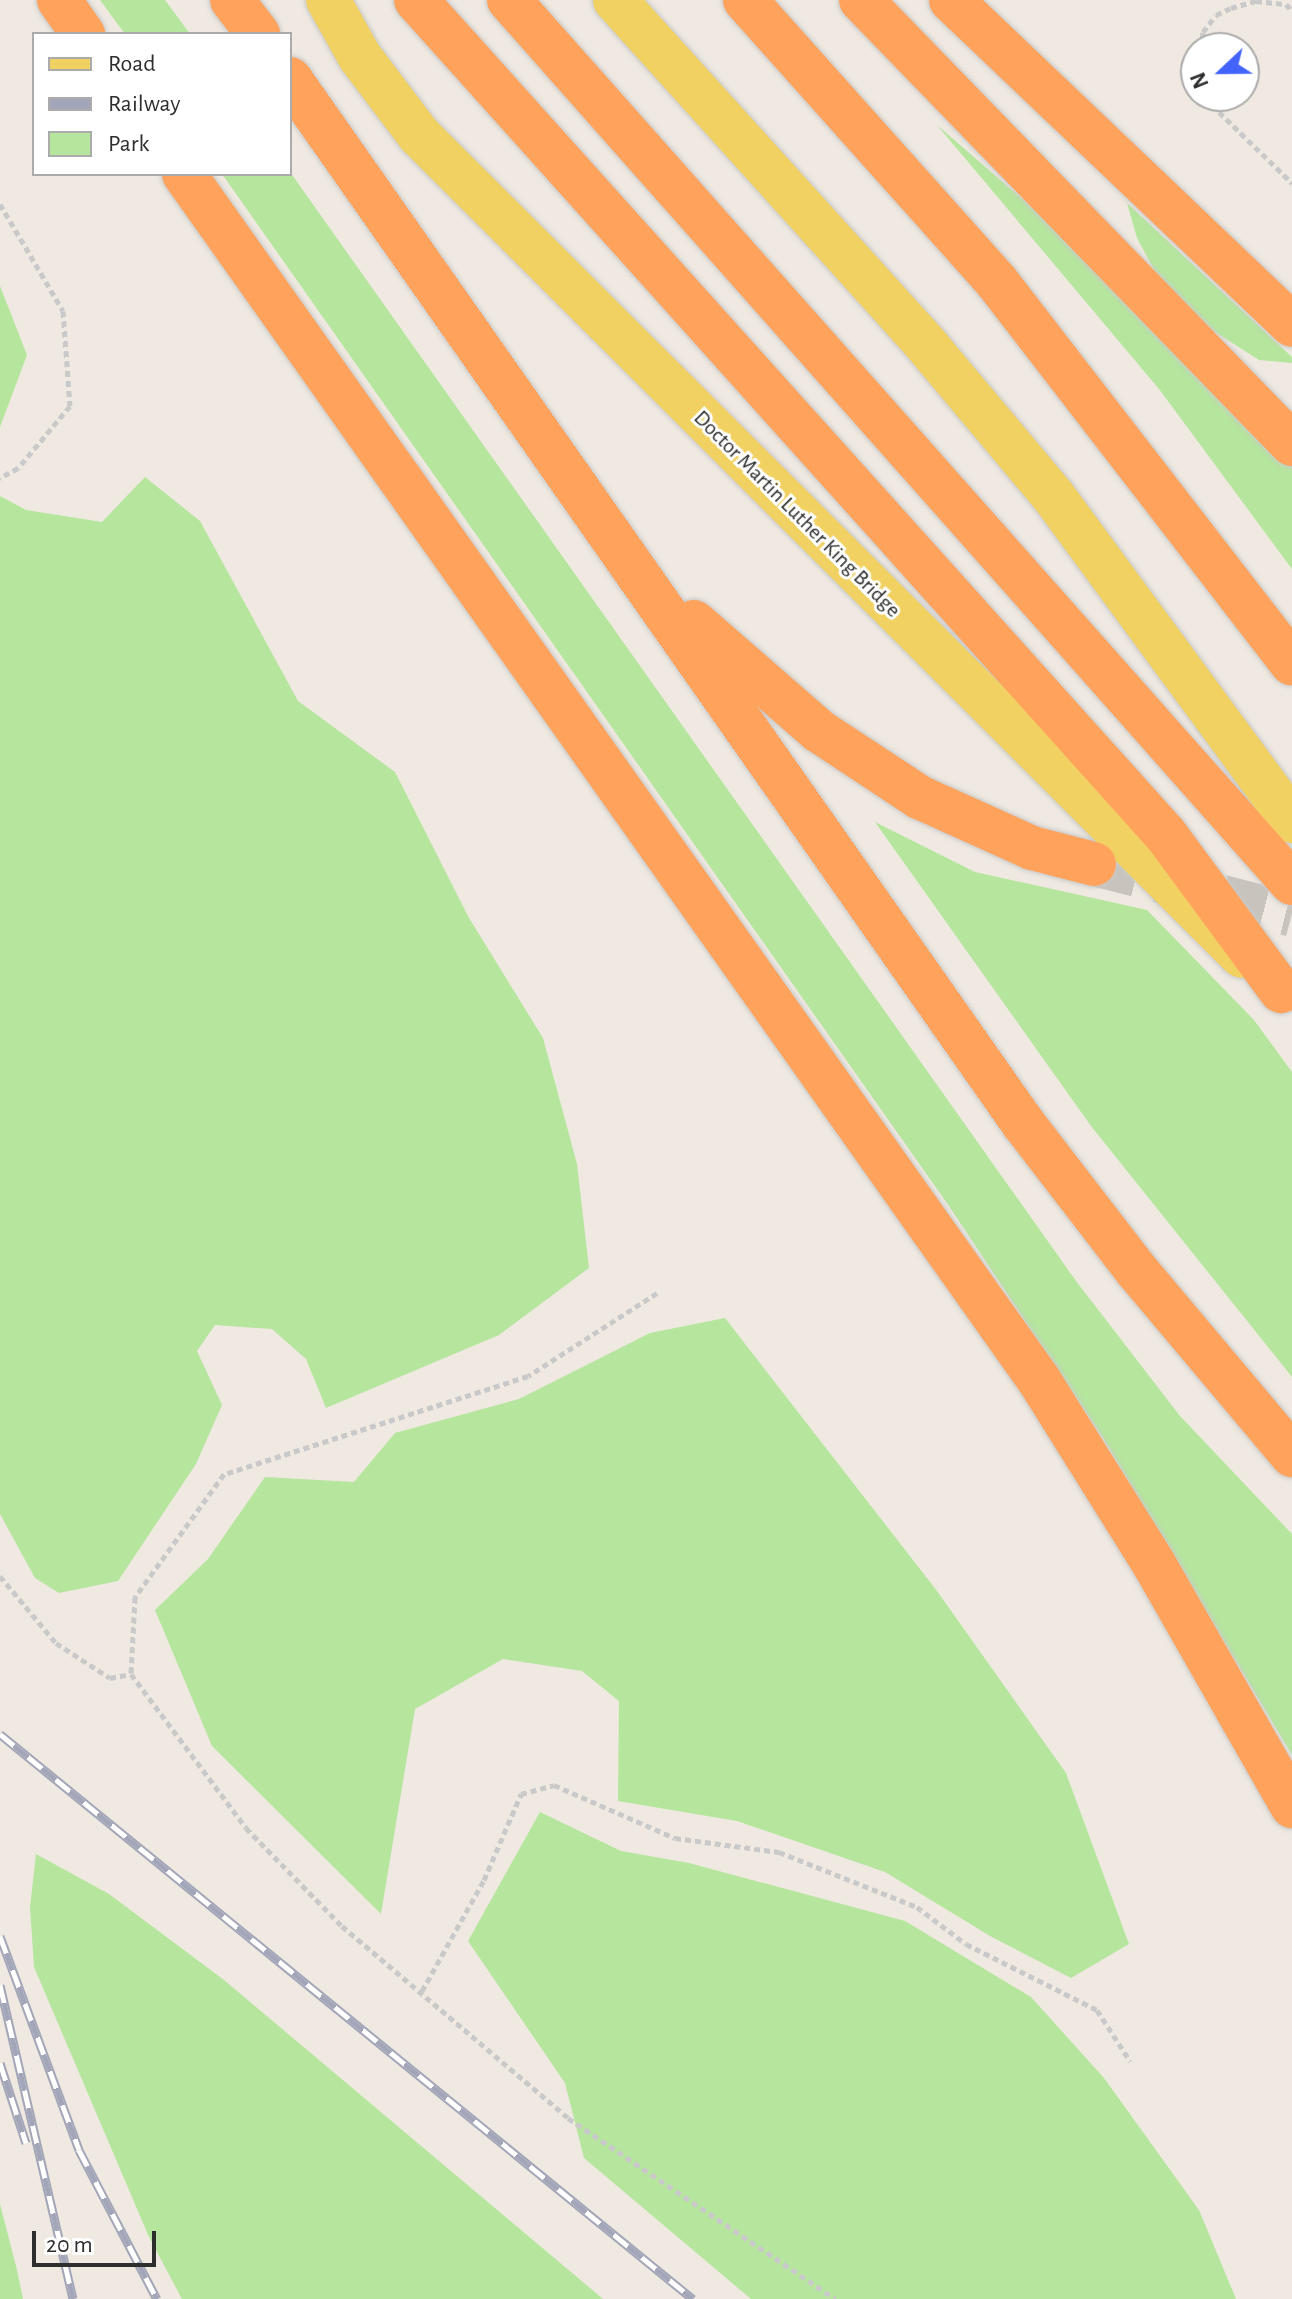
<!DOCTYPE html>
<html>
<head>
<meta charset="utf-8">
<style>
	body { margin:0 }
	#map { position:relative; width:1292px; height:2299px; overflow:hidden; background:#efe9e1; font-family:"Alegreya Sans",sans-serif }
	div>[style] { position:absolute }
	.green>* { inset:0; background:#b6e59e }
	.highway-tunnel>* { height:44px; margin-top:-22px; transform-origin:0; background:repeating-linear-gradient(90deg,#c8c4bd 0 44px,transparent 0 66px) }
	.path>* { height:5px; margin-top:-2.5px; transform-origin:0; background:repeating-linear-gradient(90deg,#c9c9c9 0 6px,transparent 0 10px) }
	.roads { filter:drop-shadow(0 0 2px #c9c9c9) drop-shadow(0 0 2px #c9c9c9) }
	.primary>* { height:44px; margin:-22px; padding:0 22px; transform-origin:22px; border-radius:22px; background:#f2d163 }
	.highway>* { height:44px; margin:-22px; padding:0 22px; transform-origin:22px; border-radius:22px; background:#ffa35c }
	.rail>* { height:9px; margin-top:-4.5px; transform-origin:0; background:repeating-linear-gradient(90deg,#fff 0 18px,#a3a6b8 0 36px); box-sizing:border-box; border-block:2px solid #a3a6b8 }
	span { translate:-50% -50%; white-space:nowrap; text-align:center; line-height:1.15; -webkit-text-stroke:6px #fff; paint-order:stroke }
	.street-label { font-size:22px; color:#2e2e2e }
	.legend { position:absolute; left:32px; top:32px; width:260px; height:144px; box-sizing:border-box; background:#fff; border:2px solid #ababab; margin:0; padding:10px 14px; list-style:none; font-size:24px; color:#2e2e2e }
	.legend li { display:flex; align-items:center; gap:16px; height:40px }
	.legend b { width:40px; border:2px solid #ababab }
	.north { position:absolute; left:1180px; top:32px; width:80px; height:80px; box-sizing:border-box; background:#fff; border:2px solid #ababab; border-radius:50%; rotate:248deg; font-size:22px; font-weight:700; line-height:32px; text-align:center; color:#2e2e2e }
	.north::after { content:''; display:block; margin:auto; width:28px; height:36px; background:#4264fb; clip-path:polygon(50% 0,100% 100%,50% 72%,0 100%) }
	.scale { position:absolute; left:32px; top:2231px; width:124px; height:36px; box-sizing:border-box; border:4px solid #2e2e2e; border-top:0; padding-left:10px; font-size:24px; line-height:28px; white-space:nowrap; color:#2e2e2e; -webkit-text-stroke:6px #fff; paint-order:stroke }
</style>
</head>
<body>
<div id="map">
	<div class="green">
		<div style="clip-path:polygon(100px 0,165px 0,190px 34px,125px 34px)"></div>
		<div style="clip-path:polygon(937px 125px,1097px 264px,1292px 466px,1292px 569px,1159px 389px)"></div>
		<div style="clip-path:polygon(290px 172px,1076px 1281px,1180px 1416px,1292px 1534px,1292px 1755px,1103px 1438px,949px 1206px,222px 174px)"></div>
		<div style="clip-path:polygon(1127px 203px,1292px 357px,1292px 363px,1259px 360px,1207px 327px,1161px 283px,1137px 238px)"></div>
		<div style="clip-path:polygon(0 286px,27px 355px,0 427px)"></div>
		<div style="clip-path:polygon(145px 477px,200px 521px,298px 701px,395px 772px,469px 918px,543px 1038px,577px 1164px,589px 1268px,499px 1335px,326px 1408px,306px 1359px,272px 1329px,215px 1325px,197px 1351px,222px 1405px,196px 1464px,118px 1581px,59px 1593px,35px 1578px,0 1514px,0 496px,26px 510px,102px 522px)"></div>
		<div style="clip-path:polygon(875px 822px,975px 872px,1147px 910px,1254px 1020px,1292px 1072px,1292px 1377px,1091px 1126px)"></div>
		<div style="clip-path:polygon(725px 1318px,937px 1591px,1066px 1773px,1129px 1944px,1071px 1978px,990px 1936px,885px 1872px,737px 1821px,618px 1801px,619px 1701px,582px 1671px,503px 1659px,415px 1709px,381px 1914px,212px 1746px,155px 1610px,208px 1559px,265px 1477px,354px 1482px,395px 1433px,519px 1399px,650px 1333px)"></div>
		<div style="clip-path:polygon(540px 1812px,621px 1851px,689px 1863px,905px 1921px,1031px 1997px,1104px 2078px,1199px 2210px,1236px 2299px,751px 2299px,584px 2158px,565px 2083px,468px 1941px)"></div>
		<div style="clip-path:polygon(36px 1854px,109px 1894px,224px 1980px,603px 2299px,182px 2299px,149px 2237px,34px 1967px,30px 1907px)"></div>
		<div style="clip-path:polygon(0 2204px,17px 2270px,23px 2299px,0 2299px)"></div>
	</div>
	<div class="highway-tunnel">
		<div style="left:1094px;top:864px;width:204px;rotate:14.4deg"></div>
	</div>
	<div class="path">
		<div style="left:1201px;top:48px;width:16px;rotate:-83deg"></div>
		<div style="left:1203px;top:32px;width:21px;rotate:-53deg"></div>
		<div style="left:1216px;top:15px;width:17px;rotate:-25deg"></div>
		<div style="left:1231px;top:8px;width:26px;rotate:-16deg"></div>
		<div style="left:1256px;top:1px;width:30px;rotate:6deg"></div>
		<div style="left:1286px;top:4px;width:9px;rotate:49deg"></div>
		<div style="left:1212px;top:96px;width:17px;rotate:66deg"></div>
		<div style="left:1219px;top:112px;width:102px;rotate:44.2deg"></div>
		<div style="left:0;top:204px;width:124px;rotate:59.5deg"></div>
		<div style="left:63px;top:311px;width:95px;rotate:85.8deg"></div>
		<div style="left:70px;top:406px;width:81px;rotate:130deg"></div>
		<div style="left:18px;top:468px;width:21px;rotate:151deg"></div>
		<div style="left:657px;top:1293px;width:153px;rotate:147.2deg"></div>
		<div style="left:528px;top:1376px;width:319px;rotate:162.1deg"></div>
		<div style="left:224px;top:1474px;width:152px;rotate:125.9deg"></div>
		<div style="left:135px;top:1597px;width:77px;rotate:93deg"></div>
		<div style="left:131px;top:1674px;width:192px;rotate:53.2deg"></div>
		<div style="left:246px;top:1828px;width:137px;rotate:45.6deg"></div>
		<div style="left:342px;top:1926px;width:297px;rotate:40.3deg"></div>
		<div style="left:568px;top:2118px;width:323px;rotate:34.1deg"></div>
		<div style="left:0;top:1576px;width:87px;rotate:50.1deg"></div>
		<div style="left:56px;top:1643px;width:64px;rotate:32.9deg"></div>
		<div style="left:110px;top:1678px;width:21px;rotate:-11deg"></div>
		<div style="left:422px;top:1991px;width:127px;rotate:-60.8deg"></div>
		<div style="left:484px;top:1880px;width:94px;rotate:-66.7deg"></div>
		<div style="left:521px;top:1794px;width:34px;rotate:-15deg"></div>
		<div style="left:554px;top:1785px;width:132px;rotate:23.7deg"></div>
		<div style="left:675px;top:1838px;width:105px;rotate:7.7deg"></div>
		<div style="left:779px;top:1852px;width:149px;rotate:21.7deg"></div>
		<div style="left:917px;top:1907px;width:61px;rotate:37.1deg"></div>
		<div style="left:966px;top:1944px;width:147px;rotate:26.7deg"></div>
		<div style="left:1097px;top:2010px;width:61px;rotate:57.1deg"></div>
	</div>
	<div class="roads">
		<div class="primary">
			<div style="left:328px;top:0;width:65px;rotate:60.7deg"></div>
			<div style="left:360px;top:57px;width:98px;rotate:52.9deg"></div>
			<div style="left:419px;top:135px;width:1162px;rotate:44.93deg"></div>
			<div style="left:615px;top:0;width:469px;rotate:47.9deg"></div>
			<div style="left:929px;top:348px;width:194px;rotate:50deg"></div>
			<div style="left:1054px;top:497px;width:402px;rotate:53.7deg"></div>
		</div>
		<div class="highway">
			<div style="left:59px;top:0;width:42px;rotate:54.8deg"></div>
			<div style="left:232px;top:0;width:43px;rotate:52.6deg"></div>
			<div style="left:416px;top:0;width:1122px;rotate:48.07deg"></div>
			<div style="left:1166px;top:835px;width:194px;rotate:53.6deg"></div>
			<div style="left:509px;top:0;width:1180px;rotate:48.44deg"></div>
			<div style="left:745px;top:0;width:378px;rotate:48.2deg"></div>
			<div style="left:997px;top:282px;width:482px;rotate:52.3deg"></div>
			<div style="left:861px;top:0;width:619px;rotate:45.85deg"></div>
			<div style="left:951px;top:0;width:471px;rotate:43.6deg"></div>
			<div style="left:290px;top:79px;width:1276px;rotate:54.93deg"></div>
			<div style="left:1023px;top:1123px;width:187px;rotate:52.4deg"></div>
			<div style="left:1137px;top:1271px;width:241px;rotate:49.9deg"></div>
			<div style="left:184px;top:174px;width:1478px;rotate:54.67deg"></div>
			<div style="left:1039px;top:1380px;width:217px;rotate:58deg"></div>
			<div style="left:1154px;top:1564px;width:279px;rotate:60.3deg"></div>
			<div style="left:694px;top:622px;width:166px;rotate:41.1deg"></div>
			<div style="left:819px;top:731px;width:120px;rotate:33.4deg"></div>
			<div style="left:919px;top:797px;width:124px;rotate:24.3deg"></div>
			<div style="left:1032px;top:848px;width:64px;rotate:14.5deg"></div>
		</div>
	</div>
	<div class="rail">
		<div style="left:0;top:1734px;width:894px;rotate:39.19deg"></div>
		<div style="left:0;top:1936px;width:228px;rotate:69.7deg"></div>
		<div style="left:79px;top:2150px;width:168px;rotate:62.4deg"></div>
		<div style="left:0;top:1985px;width:322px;rotate:76.9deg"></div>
		<div style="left:0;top:2063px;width:84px;rotate:72deg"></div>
	</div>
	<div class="street-label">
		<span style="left:797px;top:514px;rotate:45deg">Doctor Martin Luther King Bridge</span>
	</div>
	<ul class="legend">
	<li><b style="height:10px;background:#f2d163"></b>Road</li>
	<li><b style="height:10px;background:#a3a6b8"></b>Railway</li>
	<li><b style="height:22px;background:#b6e59e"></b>Park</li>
	</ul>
	<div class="north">N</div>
	<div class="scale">20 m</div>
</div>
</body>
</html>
